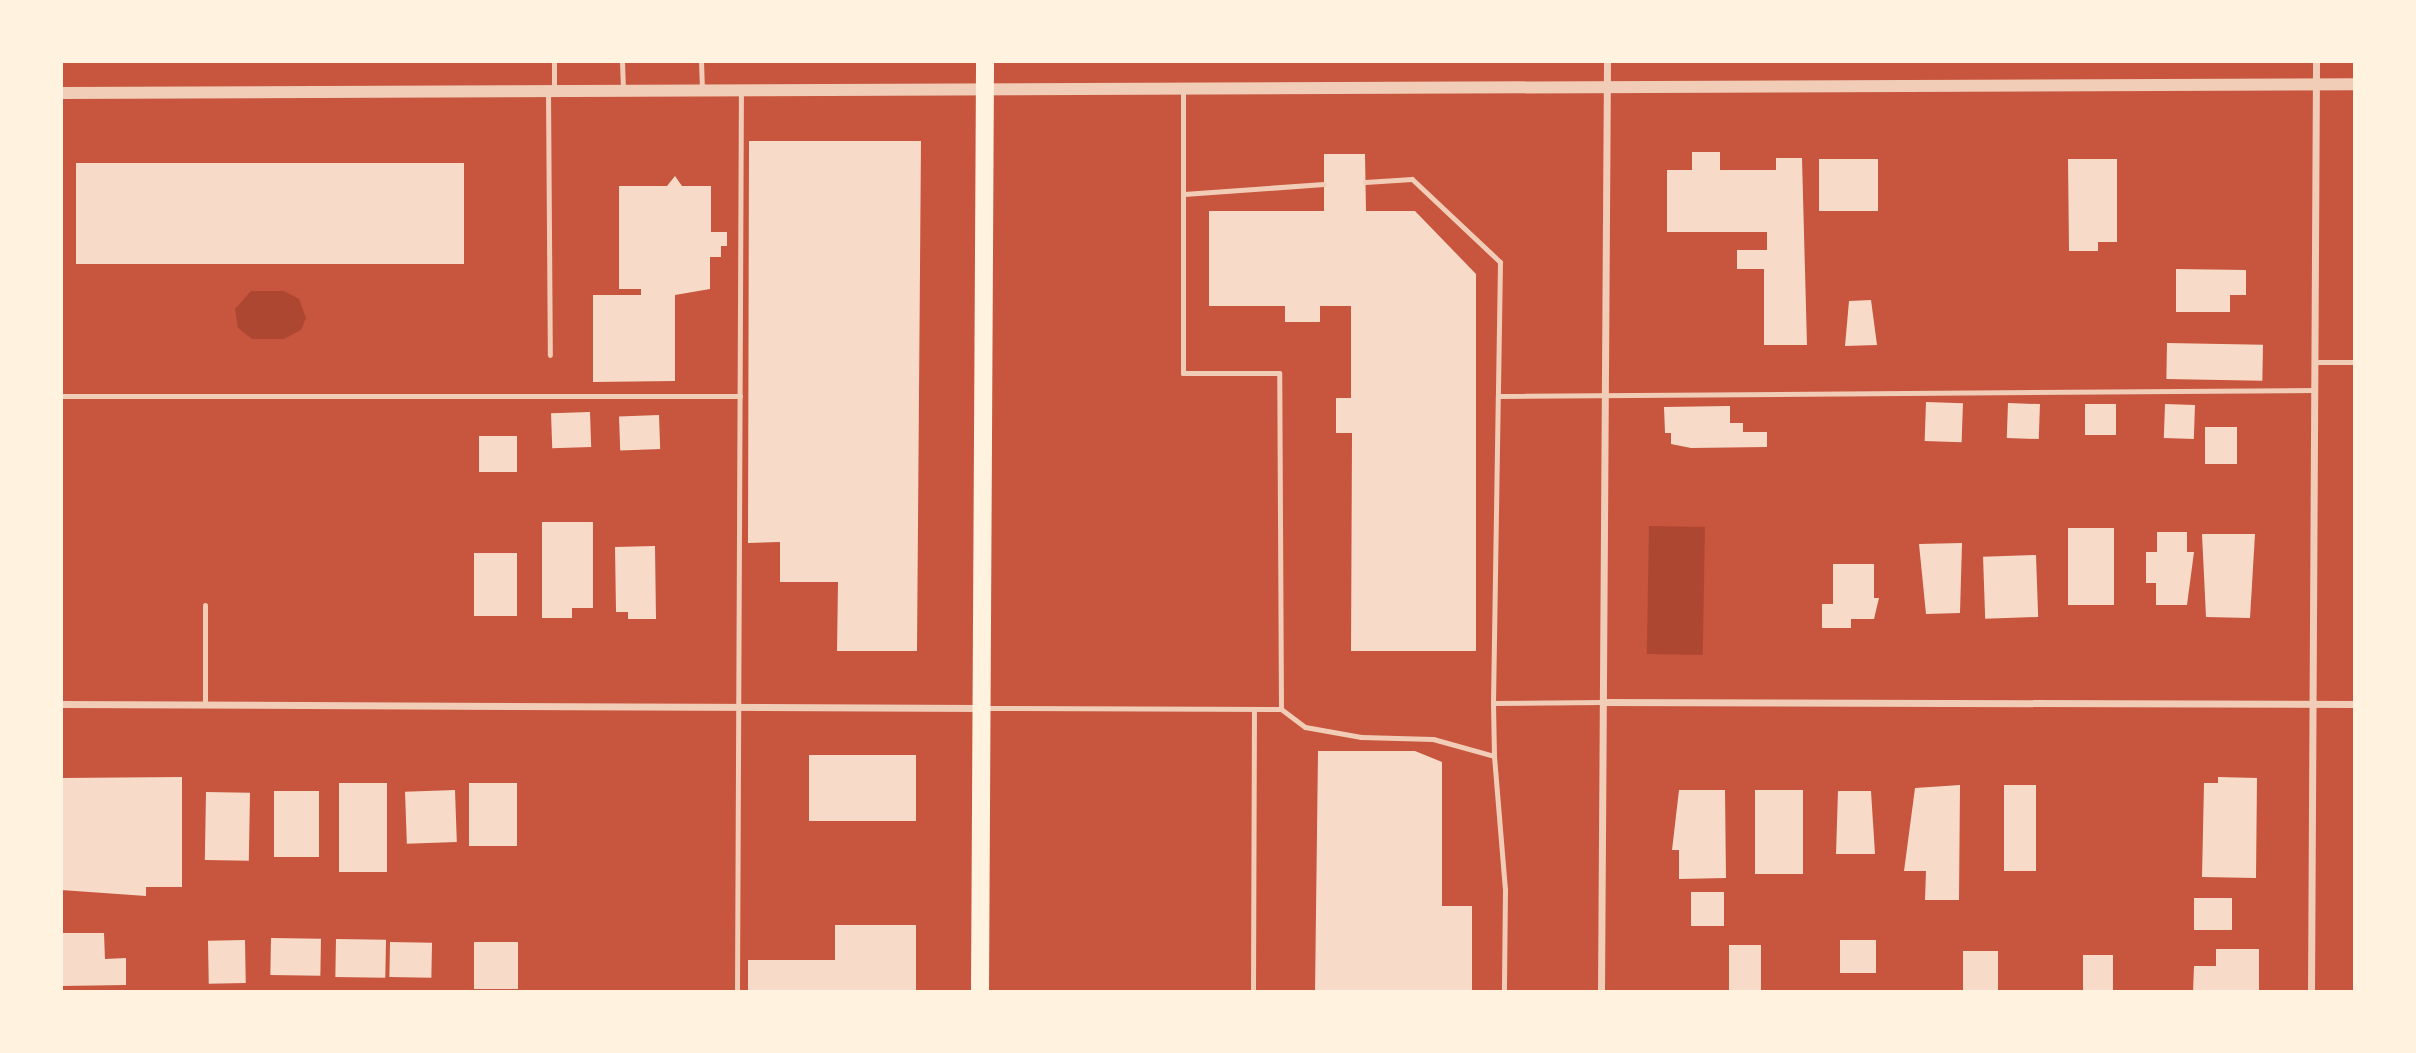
<!DOCTYPE html>
<html>
<head>
<meta charset="utf-8">
<style>
	body { margin:0 }
	#map { position:relative; width:2416px; height:1053px; overflow:hidden; background:#c8553d; font-family:"Times New Roman",serif }
	div>[style] { position:absolute }
	.green>* { inset:0; background:#ae4732; transform-origin:0 0 }
	.building>* { inset:0; background:#f7dbc8; transform-origin:0 0 }
	.service>* { height:5px; margin:-2.5px; padding:0 2.5px; transform-origin:2.5px; border-radius:2.5px; background:#f1ccb7 }
	.minor>* { height:7px; margin:-3.5px; padding:0 3.5px; transform-origin:3.5px; border-radius:3.5px; background:#f1ccb7 }
	.tertiary>* { height:12px; margin:-6px; padding:0 6px; transform-origin:6px; border-radius:6px; background:#f1ccb7 }
	.primary>* { height:18px; margin:-9px; padding:0 9px; transform-origin:9px; border-radius:9px; background:#fff3e0 }
	span { translate:-50% -50%; white-space:nowrap; text-align:center; line-height:1.15; -webkit-text-stroke:7px #fff3e0; paint-order:stroke }
	.frame { position:absolute; inset:0; border:63px solid #fff3e0; pointer-events:none }
</style>
</head>
<body>
<div id="map">
	<div class="green">
		<div style="clip-path:polygon(251px 291px,284px 291px,299px 299px,306px 318px,301px 330px,284px 339px,252px 339px,238px 328px,235px 309px)"></div>
		<div style="left:1649px;top:526px;width:56px;height:128px;rotate:1deg"></div>
	</div>
	<div class="building">
		<div style="clip-path:polygon(749px 141px,921px 141px,917px 651px,837px 651px,838px 582px,780px 582px,780px 542px,748px 543px)"></div>
		<div style="clip-path:polygon(1692px 152px,1720px 152px,1720px 170px,1776px 170px,1776px 158px,1802px 158px,1807px 345px,1764px 345px,1764px 269px,1737px 269px,1737px 250px,1767px 250px,1767px 232px,1667px 232px,1667px 170px,1692px 170px)"></div>
		<div style="clip-path:polygon(1324px 154px,1365px 154px,1366px 211px,1415px 211px,1476px 274px,1476px 651px,1351px 651px,1352px 433px,1336px 433px,1336px 398px,1351px 398px,1351px 306px,1320px 306px,1320px 322px,1285px 322px,1285px 306px,1209px 306px,1209px 211px,1324px 211px)"></div>
		<div style="left:1819px;top:159px;width:59px;height:52px"></div>
		<div style="clip-path:polygon(2068px 159px,2117px 159px,2117px 242px,2098px 242px,2098px 251px,2069px 251px)"></div>
		<div style="left:76px;top:163px;width:388px;height:101px"></div>
		<div style="clip-path:polygon(675px 176px,682px 186px,711px 186px,711px 232px,727px 232px,727px 246px,721px 246px,721px 257px,710px 257px,710px 289px,675px 295px,675px 381px,593px 382px,593px 295px,641px 295px,641px 289px,619px 289px,619px 186px,667px 186px)"></div>
		<div style="clip-path:polygon(2176px 269px,2246px 270px,2246px 295px,2230px 295px,2230px 312px,2176px 312px)"></div>
		<div style="clip-path:polygon(1871px 300px,1877px 345px,1845px 346px,1849px 301px)"></div>
		<div style="left:2167px;top:343px;width:96px;height:36px;rotate:1deg"></div>
		<div style="left:1926px;top:402px;width:37px;height:39px;rotate:2deg"></div>
		<div style="left:2008px;top:403px;width:32px;height:35px;rotate:2deg"></div>
		<div style="left:2085px;top:404px;width:31px;height:31px"></div>
		<div style="left:2165px;top:404px;width:30px;height:34px;rotate:2deg"></div>
		<div style="clip-path:polygon(1730px 406px,1730px 423px,1743px 423px,1743px 432px,1767px 432px,1767px 447px,1691px 448px,1671px 444px,1671px 433px,1665px 433px,1664px 407px)"></div>
		<div style="left:590px;top:412px;width:35px;height:39px;rotate:88deg"></div>
		<div style="left:659px;top:415px;width:34px;height:40px;rotate:88deg"></div>
		<div style="left:2205px;top:427px;width:32px;height:37px"></div>
		<div style="left:517px;top:436px;width:36px;height:38px;rotate:90deg"></div>
		<div style="clip-path:polygon(542px 522px,593px 522px,593px 608px,572px 608px,572px 618px,542px 618px)"></div>
		<div style="left:2068px;top:528px;width:46px;height:77px"></div>
		<div style="clip-path:polygon(2157px 532px,2187px 532px,2187px 552px,2194px 552px,2187px 605px,2156px 605px,2156px 583px,2146px 583px,2146px 552px,2157px 552px)"></div>
		<div style="clip-path:polygon(2202px 534px,2255px 534px,2250px 618px,2206px 617px)"></div>
		<div style="clip-path:polygon(1962px 543px,1960px 613px,1926px 614px,1919px 544px)"></div>
		<div style="clip-path:polygon(655px 546px,656px 619px,628px 619px,628px 612px,616px 612px,615px 547px)"></div>
		<div style="left:517px;top:553px;width:63px;height:43px;rotate:90deg"></div>
		<div style="left:2036px;top:555px;width:62px;height:53px;rotate:88deg"></div>
		<div style="clip-path:polygon(1833px 564px,1874px 564px,1874px 598px,1879px 598px,1874px 619px,1851px 619px,1851px 628px,1822px 628px,1822px 604px,1833px 604px)"></div>
		<div style="clip-path:polygon(1318px 751px,1415px 751px,1442px 762px,1442px 906px,1472px 906px,1472px 992px,1315px 992px)"></div>
		<div style="left:809px;top:755px;width:107px;height:66px"></div>
		<div style="clip-path:polygon(182px 777px,182px 887px,146px 887px,146px 896px,61px 890px,61px 778px)"></div>
		<div style="clip-path:polygon(2218px 777px,2257px 778px,2256px 878px,2202px 877px,2204px 783px,2218px 783px)"></div>
		<div style="left:339px;top:783px;width:48px;height:89px"></div>
		<div style="left:469px;top:783px;width:48px;height:63px"></div>
		<div style="clip-path:polygon(1960px 785px,1959px 900px,1925px 900px,1926px 871px,1904px 871px,1915px 788px)"></div>
		<div style="left:2004px;top:785px;width:32px;height:86px"></div>
		<div style="left:455px;top:790px;width:52px;height:50px;rotate:88deg"></div>
		<div style="clip-path:polygon(1679px 790px,1725px 790px,1726px 878px,1679px 879px,1679px 850px,1672px 850px)"></div>
		<div style="left:1755px;top:790px;width:48px;height:84px"></div>
		<div style="left:274px;top:791px;width:45px;height:66px"></div>
		<div style="clip-path:polygon(1838px 791px,1871px 791px,1875px 854px,1836px 854px)"></div>
		<div style="left:206px;top:792px;width:44px;height:68px;rotate:1deg"></div>
		<div style="left:1691px;top:892px;width:33px;height:34px"></div>
		<div style="left:2194px;top:898px;width:38px;height:32px"></div>
		<div style="clip-path:polygon(835px 925px,916px 925px,916px 992px,748px 991px,748px 960px,835px 960px)"></div>
		<div style="clip-path:polygon(61px 933px,104px 933px,105px 959px,126px 958px,126px 985px,61px 986px)"></div>
		<div style="left:271px;top:938px;width:50px;height:37px;rotate:1deg"></div>
		<div style="left:336px;top:939px;width:50px;height:38px;rotate:1deg"></div>
		<div style="left:245px;top:940px;width:43px;height:37px;rotate:89deg"></div>
		<div style="left:1840px;top:940px;width:36px;height:33px"></div>
		<div style="left:390px;top:942px;width:42px;height:35px;rotate:1deg"></div>
		<div style="left:474px;top:942px;width:44px;height:47px"></div>
		<div style="left:1729px;top:945px;width:32px;height:47px"></div>
		<div style="clip-path:polygon(2216px 949px,2259px 949px,2259px 992px,2193px 992px,2194px 966px,2216px 966px)"></div>
		<div style="left:1963px;top:951px;width:35px;height:41px"></div>
		<div style="left:2083px;top:955px;width:30px;height:36px"></div>
	</div>
	<div class="service">
		<div style="left:554px;top:61px;width:26px;rotate:90deg"></div>
		<div style="left:622px;top:61px;width:26px;rotate:88deg"></div>
		<div style="left:701px;top:61px;width:25px;rotate:88deg"></div>
		<div style="left:548px;top:90px;width:265px;rotate:89.6deg"></div>
		<div style="left:1365px;top:182px;width:47px;rotate:-3.7deg"></div>
		<div style="left:1412px;top:179px;width:121px;rotate:43.3deg"></div>
		<div style="left:1500px;top:262px;width:134px;rotate:90.9deg"></div>
		<div style="left:1184px;top:194px;width:140px;rotate:-4.1deg"></div>
		<div style="left:2315px;top:362px;width:40px"></div>
		<div style="left:61px;top:396px;width:679px"></div>
		<div style="left:205px;top:605px;width:100px;rotate:90deg"></div>
		<div style="left:1493px;top:703px;width:307px;rotate:-89.1deg"></div>
		<div style="left:1498px;top:396px;width:817px;rotate:-0.42deg"></div>
		<div style="left:985px;top:708px;width:296px;rotate:0.2deg"></div>
		<div style="left:1281px;top:709px;width:336px;rotate:-90.3deg"></div>
		<div style="left:1279px;top:373px;width:96px;rotate:180deg"></div>
		<div style="left:1183px;top:373px;width:284px;rotate:-90deg"></div>
		<div style="left:1281px;top:709px;width:30px;rotate:37deg"></div>
		<div style="left:1305px;top:727px;width:57px;rotate:10.1deg"></div>
		<div style="left:1361px;top:737px;width:72px;rotate:1.6deg"></div>
		<div style="left:1433px;top:739px;width:63px;rotate:15.6deg"></div>
		<div style="left:1494px;top:756px;width:53px;rotate:-91.1deg"></div>
		<div style="left:1493px;top:703px;width:109px;rotate:-0.5deg"></div>
		<div style="left:1494px;top:756px;width:133px;rotate:85.3deg"></div>
		<div style="left:1505px;top:889px;width:103px;rotate:90.6deg"></div>
		<div style="left:737px;top:992px;width:900px;rotate:-89.75deg"></div>
		<div style="left:1253px;top:992px;width:283px;rotate:-89.8deg"></div>
	</div>
	<div class="minor">
		<div style="left:1602px;top:702px;width:753px;rotate:0.15deg"></div>
		<div style="left:61px;top:704px;width:920px;rotate:0.25deg"></div>
		<div style="left:1601px;top:992px;width:931px;rotate:-89.63deg"></div>
		<div style="left:2311px;top:992px;width:931px;rotate:-89.69deg"></div>
	</div>
	<div class="tertiary">
		<div style="left:61px;top:93px;width:2294px;rotate:-0.22deg"></div>
	</div>
	<div class="primary">
		<div style="left:980px;top:992px;width:931px;rotate:-89.69deg"></div>
	</div>
	<div class="frame"></div>
</div>
</body>
</html>
